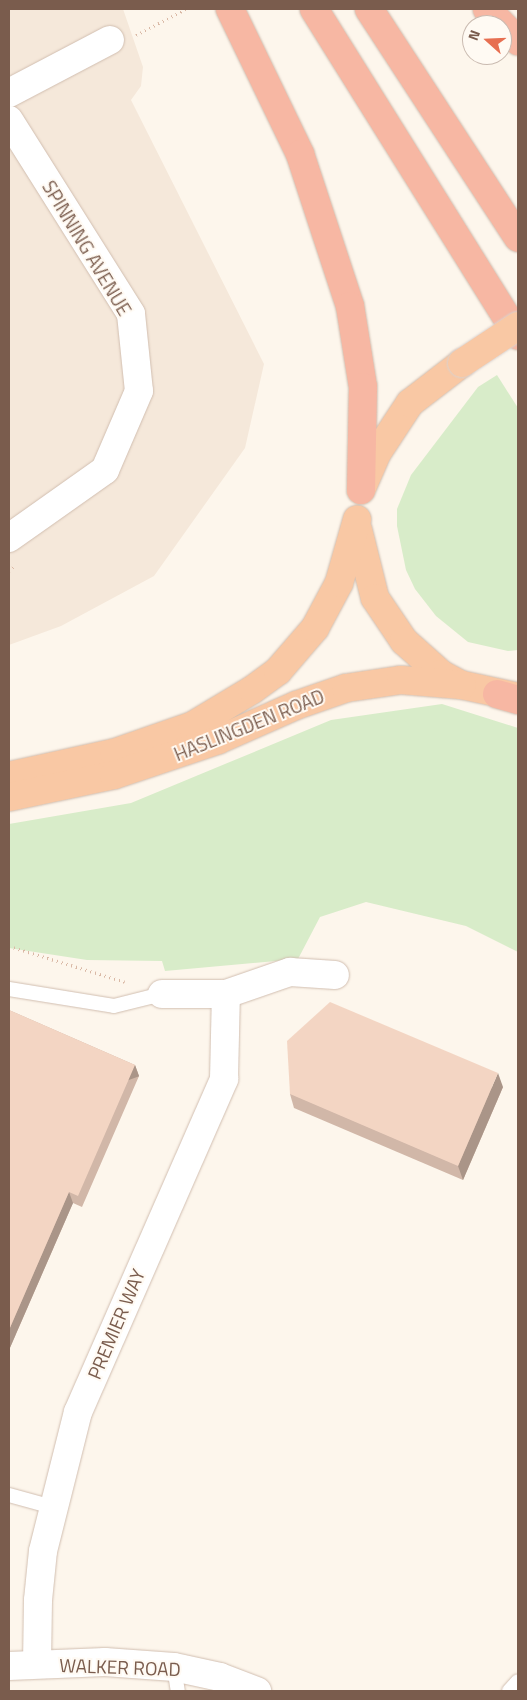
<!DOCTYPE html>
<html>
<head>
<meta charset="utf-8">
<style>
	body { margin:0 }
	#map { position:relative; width:527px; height:1700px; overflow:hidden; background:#fdf6ec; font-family:"Titillium Web",sans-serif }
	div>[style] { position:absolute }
	.residential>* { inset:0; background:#f5e8da }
	.green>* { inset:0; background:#d8ecc9 }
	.path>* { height:3px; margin-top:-1.5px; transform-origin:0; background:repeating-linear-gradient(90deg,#d9b8a5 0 1px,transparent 0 5px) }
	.roads { filter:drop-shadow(0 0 1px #d1beb0) drop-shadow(0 0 1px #d1beb0) }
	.service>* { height:14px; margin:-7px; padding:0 7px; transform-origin:7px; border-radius:7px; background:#fff }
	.minor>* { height:28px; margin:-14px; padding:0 14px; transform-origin:14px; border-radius:14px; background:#fff }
	.trunk>* { height:28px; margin:-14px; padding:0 14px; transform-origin:14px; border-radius:14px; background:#f9c8a4 }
	.motorway>* { height:28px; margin:-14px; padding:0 14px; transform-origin:14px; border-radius:14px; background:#f7b7a3 }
	.bridges { filter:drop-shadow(0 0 1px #dad1cd) drop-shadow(0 0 1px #dad1cd) }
	.trunk-bridge>* { height:28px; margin:-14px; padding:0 14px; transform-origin:14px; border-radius:14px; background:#f9c8a4 }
	.wall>* { inset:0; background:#d1b7a8 }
	.shaded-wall>* { inset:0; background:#aa9588; transform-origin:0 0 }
	.building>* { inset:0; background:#f3d5c3 }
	span { translate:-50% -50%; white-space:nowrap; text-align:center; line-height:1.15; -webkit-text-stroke:4px #fffaf3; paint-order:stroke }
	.street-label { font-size:19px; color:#7a5c4d }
	.frame { position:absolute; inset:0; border:10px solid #7a5c4d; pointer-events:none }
	.north { position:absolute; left:462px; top:15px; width:50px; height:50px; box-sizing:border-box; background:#fffaf3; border:1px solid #cabbb1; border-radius:50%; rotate:290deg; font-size:14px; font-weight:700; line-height:20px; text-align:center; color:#7a5c4d }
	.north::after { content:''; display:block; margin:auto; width:18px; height:22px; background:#e76f51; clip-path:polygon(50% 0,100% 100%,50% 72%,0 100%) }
</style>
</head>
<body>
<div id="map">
	<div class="residential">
		<div style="clip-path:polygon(9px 9px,123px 9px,143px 67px,141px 86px,131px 100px,264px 364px,245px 448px,154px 576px,61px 626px,9px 645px)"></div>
	</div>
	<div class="green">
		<div style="clip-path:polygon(497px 375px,518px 408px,518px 650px,508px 651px,468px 642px,436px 616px,415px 589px,406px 570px,397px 526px,397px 509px,411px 475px,478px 387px)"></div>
		<div style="clip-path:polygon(442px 704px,518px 728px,518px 952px,466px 926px,366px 902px,320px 917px,298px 959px,165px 971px,162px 961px,87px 960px,9px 948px,9px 824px,131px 803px,331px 720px)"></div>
	</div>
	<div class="path">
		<div style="left:136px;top:35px;width:56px;rotate:-27.5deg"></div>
		<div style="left:9px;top:571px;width:8px;rotate:-45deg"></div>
		<div style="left:9px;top:946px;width:121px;rotate:17.2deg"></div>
	</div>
	<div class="roads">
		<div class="service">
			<div style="left:9px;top:989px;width:106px;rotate:9.2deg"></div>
			<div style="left:114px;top:1006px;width:49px;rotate:-14deg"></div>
			<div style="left:9px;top:1495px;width:49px;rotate:15.5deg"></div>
			<div style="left:174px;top:1667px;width:24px;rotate:81deg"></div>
			<div style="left:509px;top:1691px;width:13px;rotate:-48deg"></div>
		</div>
		<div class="minor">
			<div style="left:9px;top:93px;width:114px;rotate:-27.7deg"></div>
			<div style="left:9px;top:120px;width:229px;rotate:57.8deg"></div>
			<div style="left:131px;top:314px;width:77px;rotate:84.1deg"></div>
			<div style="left:139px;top:391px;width:86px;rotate:113.3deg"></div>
			<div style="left:105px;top:470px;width:118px;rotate:144.7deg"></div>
			<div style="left:162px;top:994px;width:64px"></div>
			<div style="left:226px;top:994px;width:68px;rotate:-19deg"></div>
			<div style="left:290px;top:972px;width:45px;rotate:3.8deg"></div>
			<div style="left:37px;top:1664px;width:64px;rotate:-89.1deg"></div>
			<div style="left:38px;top:1600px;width:49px;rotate:-84.2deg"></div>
			<div style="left:43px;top:1551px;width:143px;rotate:-75.9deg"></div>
			<div style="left:78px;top:1412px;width:364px;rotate:-66.3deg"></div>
			<div style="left:224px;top:1079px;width:85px;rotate:-88.7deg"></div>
			<div style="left:9px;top:1666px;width:96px;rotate:-2.4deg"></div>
			<div style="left:105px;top:1662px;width:69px;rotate:4.1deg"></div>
			<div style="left:174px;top:1667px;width:47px;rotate:12.3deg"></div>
			<div style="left:220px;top:1677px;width:40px;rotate:21deg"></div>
		</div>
		<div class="trunk">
			<div style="left:361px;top:490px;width:40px;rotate:-66.6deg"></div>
			<div style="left:377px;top:453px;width:60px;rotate:-56.6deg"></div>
			<div style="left:410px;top:403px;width:66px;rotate:-37.6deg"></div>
			<div style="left:358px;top:530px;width:70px;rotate:76deg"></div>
			<div style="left:375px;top:598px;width:52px;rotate:56deg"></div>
			<div style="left:404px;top:641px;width:50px;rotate:41.7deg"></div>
			<div style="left:441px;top:674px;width:24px;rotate:28deg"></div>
			<div style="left:462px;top:685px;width:57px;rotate:12.1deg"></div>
			<div style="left:9px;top:776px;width:107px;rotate:-12.4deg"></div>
			<div style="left:114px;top:753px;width:83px;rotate:-19.1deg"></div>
			<div style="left:192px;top:726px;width:70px;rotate:-31deg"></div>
			<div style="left:252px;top:690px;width:32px;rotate:-36deg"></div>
			<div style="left:278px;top:671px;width:57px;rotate:-49.3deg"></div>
			<div style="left:315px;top:628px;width:51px;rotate:-61.9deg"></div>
			<div style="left:339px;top:583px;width:66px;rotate:-74.1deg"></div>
			<div style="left:9px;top:797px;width:107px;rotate:-11.8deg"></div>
			<div style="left:114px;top:775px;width:110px;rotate:-18.6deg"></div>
			<div style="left:218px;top:740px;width:86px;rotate:-23.9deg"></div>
			<div style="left:297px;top:705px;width:52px;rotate:-19.1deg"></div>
			<div style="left:346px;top:688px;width:56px;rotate:-8.3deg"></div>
			<div style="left:401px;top:680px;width:61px;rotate:4.7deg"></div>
		</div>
		<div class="motorway">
			<div style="left:230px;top:9px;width:161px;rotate:64.2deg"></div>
			<div style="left:300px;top:154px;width:160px;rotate:71.8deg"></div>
			<div style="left:350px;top:306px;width:82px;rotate:80.9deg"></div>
			<div style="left:363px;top:387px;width:103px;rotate:91.1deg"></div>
			<div style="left:314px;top:9px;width:385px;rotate:58deg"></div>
			<div style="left:369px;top:9px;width:273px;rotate:56.9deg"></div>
			<div style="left:487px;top:9px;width:45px;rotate:45.9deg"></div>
			<div style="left:497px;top:694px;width:22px;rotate:16deg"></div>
		</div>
	</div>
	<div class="bridges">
		<div class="trunk-bridge">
			<div style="left:462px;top:363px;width:67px;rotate:-33.5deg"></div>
		</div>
	</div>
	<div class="wall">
		<div style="clip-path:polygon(9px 1010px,135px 1065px,139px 1076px,82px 1207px,73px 1203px,9px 1350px)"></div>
		<div style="clip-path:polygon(503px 1087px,463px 1180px,294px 1108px,290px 1094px)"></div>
	</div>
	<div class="shaded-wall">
		<div style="left:135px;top:1065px;width:12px;height:143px;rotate:70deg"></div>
		<div style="clip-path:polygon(498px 1073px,503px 1087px,463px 1180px,458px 1166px)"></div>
		<div style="clip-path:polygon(69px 1192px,73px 1203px,9px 1350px,9px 1330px)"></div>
	</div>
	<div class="building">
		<div style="clip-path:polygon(330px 1002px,498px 1073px,458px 1166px,290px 1094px,287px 1041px)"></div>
		<div style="clip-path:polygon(9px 1010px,135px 1065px,78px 1196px,69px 1192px,9px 1330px)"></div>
	</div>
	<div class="street-label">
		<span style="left:87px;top:248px;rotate:59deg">SPINNING AVENUE</span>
		<span style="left:249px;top:725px;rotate:-22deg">HASLINGDEN ROAD</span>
		<span style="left:116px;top:1324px;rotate:-67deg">PREMIER WAY</span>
		<span style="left:120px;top:1667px;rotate:2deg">WALKER ROAD</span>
	</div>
	<div class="frame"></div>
	<div class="north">N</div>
</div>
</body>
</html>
